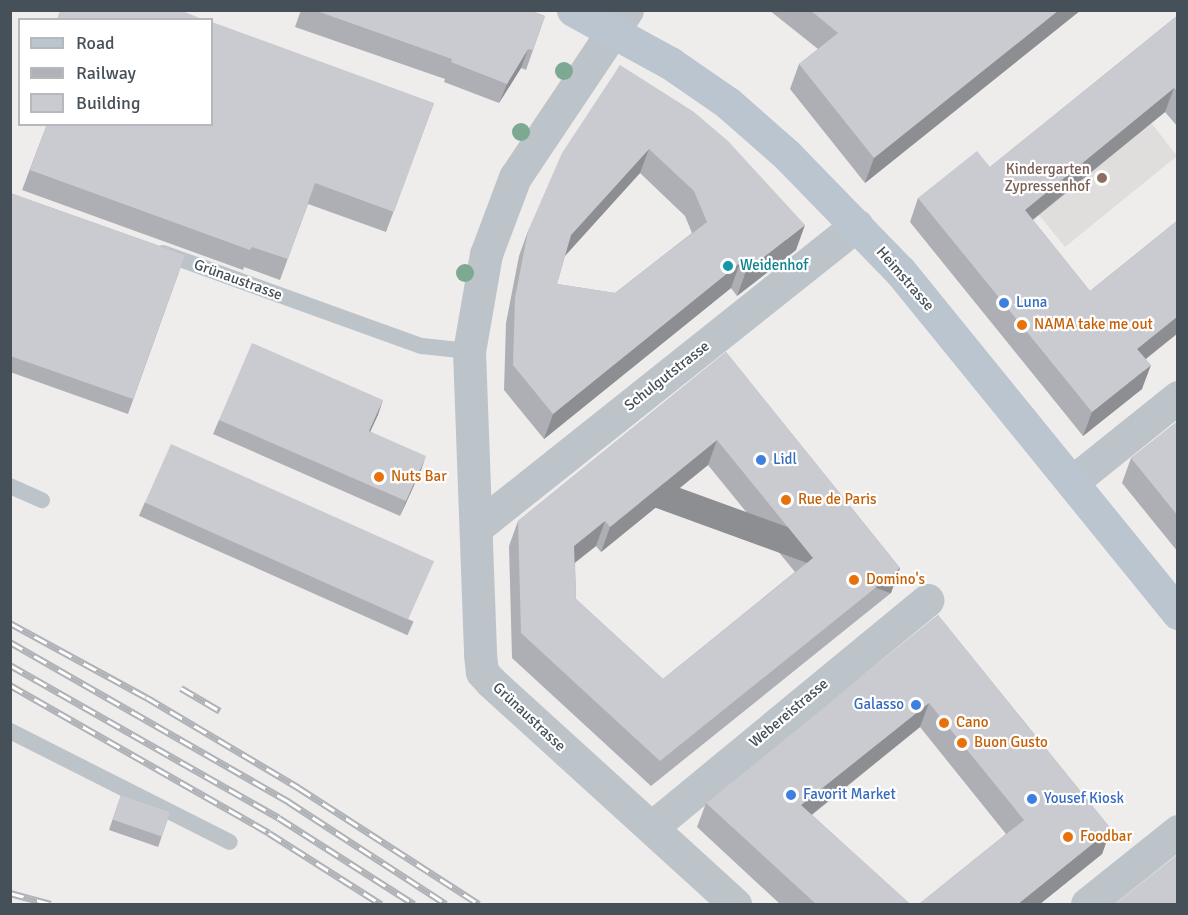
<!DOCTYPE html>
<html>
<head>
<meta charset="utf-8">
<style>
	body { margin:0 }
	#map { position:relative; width:1188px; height:915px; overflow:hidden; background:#efecec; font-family:Signika,sans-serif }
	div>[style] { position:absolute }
	.education>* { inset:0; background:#e0dddd }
	.lane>* { height:16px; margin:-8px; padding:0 8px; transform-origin:8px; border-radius:8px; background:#bcc4ca }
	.street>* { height:33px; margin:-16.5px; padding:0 16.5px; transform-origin:16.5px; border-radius:16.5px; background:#bcc4ca }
	.secondary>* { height:33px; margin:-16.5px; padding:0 16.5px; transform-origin:16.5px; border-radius:16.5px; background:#bbc5cf }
	.rail>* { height:7px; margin-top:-3.5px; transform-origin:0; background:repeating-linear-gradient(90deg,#fff 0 14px,#afb2b6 0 28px); box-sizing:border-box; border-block:2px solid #afb2b6 }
	.trees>* { width:18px; height:18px; margin:-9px; border-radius:50%; background:#7da891 }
	.wall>* { inset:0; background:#aeafb4; transform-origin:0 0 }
	.shaded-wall>* { inset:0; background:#8d8e92; transform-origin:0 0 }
	.building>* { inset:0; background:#cacbd1; transform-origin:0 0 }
	.dots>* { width:16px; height:16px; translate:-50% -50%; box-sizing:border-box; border:3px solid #fff; border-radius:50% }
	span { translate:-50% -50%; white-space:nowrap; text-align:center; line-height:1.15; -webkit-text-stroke:4.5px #fff; paint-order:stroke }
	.education-label { font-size:15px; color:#785e54 }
	.right { translate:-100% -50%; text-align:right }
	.culture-label { font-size:15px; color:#0d838f }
	.left { translate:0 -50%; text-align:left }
	.street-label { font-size:15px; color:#465058 }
	.shop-label { font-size:15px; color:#366cbe }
	.food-label { font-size:15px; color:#c56008 }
	.frame { position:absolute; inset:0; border:12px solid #465058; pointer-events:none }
	.legend { position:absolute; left:18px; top:18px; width:195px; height:108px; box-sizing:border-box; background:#fff; border:2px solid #b5b9bc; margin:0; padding:8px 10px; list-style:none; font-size:18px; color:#465058 }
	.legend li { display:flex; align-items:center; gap:12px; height:30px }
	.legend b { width:30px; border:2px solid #b5b9bc }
</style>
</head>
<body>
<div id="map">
	<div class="education">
		<div style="clip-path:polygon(1118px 80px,1177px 156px,1065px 247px,1027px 200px)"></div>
	</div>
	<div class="lane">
		<div style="left:163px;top:253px;width:275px;rotate:19.8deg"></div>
		<div style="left:422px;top:346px;width:47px;rotate:6.1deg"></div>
		<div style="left:10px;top:486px;width:35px;rotate:24deg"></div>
		<div style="left:10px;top:731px;width:246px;rotate:26.8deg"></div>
	</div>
	<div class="street">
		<div style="left:627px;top:10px;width:201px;rotate:123.8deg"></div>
		<div style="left:515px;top:177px;width:82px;rotate:110.6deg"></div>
		<div style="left:486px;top:254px;width:98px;rotate:99.9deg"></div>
		<div style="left:469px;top:351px;width:303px;rotate:87.9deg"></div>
		<div style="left:480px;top:654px;width:18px;rotate:84deg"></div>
		<div style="left:482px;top:672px;width:13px;rotate:48deg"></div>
		<div style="left:491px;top:682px;width:330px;rotate:42.3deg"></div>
		<div style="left:1072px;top:482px;width:136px;rotate:-38.7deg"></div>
		<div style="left:477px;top:527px;width:485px;rotate:-38.5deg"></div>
		<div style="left:652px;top:827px;width:357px;rotate:-39.5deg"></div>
		<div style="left:1087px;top:904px;width:117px;rotate:-38.7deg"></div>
	</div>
	<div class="secondary">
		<div style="left:573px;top:10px;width:111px;rotate:28.7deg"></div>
		<div style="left:670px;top:63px;width:70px;rotate:34.6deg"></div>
		<div style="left:728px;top:103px;width:79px;rotate:41.4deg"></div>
		<div style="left:787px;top:155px;width:162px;rotate:45.8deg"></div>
		<div style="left:900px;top:271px;width:441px;rotate:50.9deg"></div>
	</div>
	<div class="rail">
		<div style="left:10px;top:623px;width:155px;rotate:28.6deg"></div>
		<div style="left:146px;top:697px;width:178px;rotate:30.7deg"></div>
		<div style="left:299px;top:788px;width:214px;rotate:32.8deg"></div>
		<div style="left:10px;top:642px;width:322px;rotate:29.8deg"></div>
		<div style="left:289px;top:802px;width:187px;rotate:33deg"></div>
		<div style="left:10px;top:665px;width:309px;rotate:29.6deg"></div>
		<div style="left:279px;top:818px;width:160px;rotate:32.5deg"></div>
		<div style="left:10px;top:685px;width:298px;rotate:29.7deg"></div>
		<div style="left:269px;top:833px;width:133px;rotate:32.4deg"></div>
		<div style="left:181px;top:688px;width:45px;rotate:30.5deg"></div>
		<div style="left:10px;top:893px;width:42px;rotate:15deg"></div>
	</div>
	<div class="trees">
		<div style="left:564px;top:71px"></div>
		<div style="left:521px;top:132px"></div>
		<div style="left:465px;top:273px"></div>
	</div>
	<div class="wall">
		<div style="clip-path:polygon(301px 10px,529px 10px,545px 16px,526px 70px,521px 68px,499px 103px,444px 82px,445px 79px,295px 27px)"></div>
		<div style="clip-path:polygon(769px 10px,1081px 10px,865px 183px,790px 89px,799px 64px,818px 49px)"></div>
		<div style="clip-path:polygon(1178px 15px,1178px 127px,1165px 112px,1033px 220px,1090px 291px,1178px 220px,1178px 333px,1146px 359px,1142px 389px,1083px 436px,910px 222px,918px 198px,990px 167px)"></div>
		<div style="clip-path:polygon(evenodd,620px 65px,796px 250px,737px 296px,731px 288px,544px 439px,504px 390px,506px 323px,519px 256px,528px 231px,620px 65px,640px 173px,685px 216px,692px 233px,615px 293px,557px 284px,565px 256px,640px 173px)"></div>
		<div style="clip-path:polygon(434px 103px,386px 232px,308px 204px,280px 280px,244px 267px,243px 270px,22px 190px,47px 124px)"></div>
		<div style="clip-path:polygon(10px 193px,185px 255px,128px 414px,10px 372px)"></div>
		<div style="clip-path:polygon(evenodd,726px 352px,900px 568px,891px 593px,651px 786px,512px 658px,509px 546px,518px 521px,726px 352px,708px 465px,795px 572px,663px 679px,576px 599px,575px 563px,596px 546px,601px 552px,708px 465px)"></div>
		<div style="clip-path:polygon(383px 400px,370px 431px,421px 470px,400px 516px,213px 434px,219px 420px)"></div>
		<div style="clip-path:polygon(1178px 421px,1178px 552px,1122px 483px,1131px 458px)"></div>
		<div style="left:145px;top:502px;width:294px;height:15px;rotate:24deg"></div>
		<div style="clip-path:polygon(938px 615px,1111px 829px,1102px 854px,1040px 904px,919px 904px,1006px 834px,920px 727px,812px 815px,910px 904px,780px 904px,697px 827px,706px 803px)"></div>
		<div style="left:121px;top:795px;width:52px;height:37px;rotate:19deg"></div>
	</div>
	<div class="shaded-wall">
		<div style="clip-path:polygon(1059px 10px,1081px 10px,865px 183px,874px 158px)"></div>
		<div style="clip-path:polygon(528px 49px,521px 68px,499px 103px,507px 84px)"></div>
		<div style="clip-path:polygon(1174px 88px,1165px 112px,1016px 233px,1025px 210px)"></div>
		<div style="clip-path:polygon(649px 149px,640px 173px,562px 259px,571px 235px)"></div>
		<div style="clip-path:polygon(805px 225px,796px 250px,737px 296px,746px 271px)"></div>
		<div style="clip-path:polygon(740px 263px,731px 288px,544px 439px,553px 414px)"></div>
		<div style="clip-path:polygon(1178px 316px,1178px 333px,1129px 372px,1137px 349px)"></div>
		<div style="clip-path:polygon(1151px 365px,1142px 389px,1083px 436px,1092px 412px)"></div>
		<div style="clip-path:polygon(383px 400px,378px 415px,364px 445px,369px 431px)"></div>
		<div style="clip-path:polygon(717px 440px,708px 465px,601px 552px,610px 527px)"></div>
		<div style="clip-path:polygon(426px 456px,421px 470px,400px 516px,406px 501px)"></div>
		<div style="clip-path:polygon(605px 521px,596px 546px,565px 570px,574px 546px)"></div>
		<div style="left:900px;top:568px;width:27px;height:308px;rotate:110deg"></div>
		<div style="clip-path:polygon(929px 703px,920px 727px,792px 830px,801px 805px)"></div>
		<div style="clip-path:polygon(1111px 829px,1102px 854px,1040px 904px,1018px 904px)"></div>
	</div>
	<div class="building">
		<div style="clip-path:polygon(60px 10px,180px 10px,204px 20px,57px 20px)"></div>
		<div style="clip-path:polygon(314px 10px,529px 10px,545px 16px,533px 50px,528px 49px,507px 84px,451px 62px,452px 59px)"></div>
		<div style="clip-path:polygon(810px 10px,1059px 10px,874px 158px,799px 64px,838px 33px)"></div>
		<div style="clip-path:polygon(1178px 15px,1178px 92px,1174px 88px,1025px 210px,1090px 291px,1178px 220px,1178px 316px,1137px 349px,1151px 365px,1092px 412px,918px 198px,977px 151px,990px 167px)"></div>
		<div style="clip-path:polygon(212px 22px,434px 103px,394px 212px,315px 183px,288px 259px,252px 247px,250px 250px,30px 170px,47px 124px,212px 124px)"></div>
		<div style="clip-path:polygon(evenodd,620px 65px,694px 112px,728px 141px,805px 225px,746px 271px,740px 263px,553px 414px,513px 365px,515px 298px,528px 231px,562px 153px,620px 65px,649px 149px,694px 191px,707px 222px,615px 293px,557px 284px,571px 235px,649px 149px)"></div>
		<div style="clip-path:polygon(10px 193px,185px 255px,133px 399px,10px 356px)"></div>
		<div style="clip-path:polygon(252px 343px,383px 400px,369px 431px,426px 456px,406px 501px,219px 420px)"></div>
		<div style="clip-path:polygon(evenodd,726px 352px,900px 568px,660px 761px,521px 633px,518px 521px,726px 352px,717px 440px,813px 558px,663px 679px,576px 599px,574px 546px,605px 521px,610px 527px,717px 440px)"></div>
		<div style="clip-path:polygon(1178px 421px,1178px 516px,1131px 458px)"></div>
		<div style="left:171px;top:444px;width:288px;height:64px;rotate:24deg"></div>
		<div style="clip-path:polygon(938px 615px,1111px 829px,1018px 904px,919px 904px,1024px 820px,929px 703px,801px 805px,910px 904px,816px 904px,706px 803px)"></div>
		<div style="left:121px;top:795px;width:52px;height:26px;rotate:19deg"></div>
		<div style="clip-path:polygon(1178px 854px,1178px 904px,1115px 904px)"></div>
	</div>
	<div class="dots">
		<div style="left:1102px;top:178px;background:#8d6e63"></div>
		<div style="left:728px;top:266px;background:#0f9aa8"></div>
		<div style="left:1004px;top:303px;background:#3f7fe0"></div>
		<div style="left:1022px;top:325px;background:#e8710a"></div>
		<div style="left:761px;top:460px;background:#3f7fe0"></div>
		<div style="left:379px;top:477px;background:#e8710a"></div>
		<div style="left:786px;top:500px;background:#e8710a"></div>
		<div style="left:854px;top:580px;background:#e8710a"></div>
		<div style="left:916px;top:705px;background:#3f7fe0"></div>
		<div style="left:944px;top:723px;background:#e8710a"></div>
		<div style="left:962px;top:743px;background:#e8710a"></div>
		<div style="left:791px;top:795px;background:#3f7fe0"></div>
		<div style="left:1032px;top:799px;background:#3f7fe0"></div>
		<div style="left:1068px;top:837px;background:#e8710a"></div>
	</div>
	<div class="education-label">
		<span class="right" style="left:1090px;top:178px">Kindergarten<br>Zypressenhof</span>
	</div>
	<div class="culture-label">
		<span class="left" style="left:740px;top:266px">Weidenhof</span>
	</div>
	<div class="street-label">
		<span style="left:905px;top:279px;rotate:49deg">Heimstrasse</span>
		<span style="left:238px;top:280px;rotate:20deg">Grünaustrasse</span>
		<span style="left:667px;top:376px;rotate:-38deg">Schulgutstrasse</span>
		<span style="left:789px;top:713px;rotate:-40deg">Webereistrasse</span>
		<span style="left:529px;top:717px;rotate:43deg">Grünaustrasse</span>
	</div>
	<div class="shop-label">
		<span class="left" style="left:1016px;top:303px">Luna</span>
		<span class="left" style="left:773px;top:460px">Lidl</span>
		<span class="right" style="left:904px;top:705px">Galasso</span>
		<span class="left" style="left:803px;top:795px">Favorit Market</span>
		<span class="left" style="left:1044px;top:799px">Yousef Kiosk</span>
	</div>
	<div class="food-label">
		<span class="left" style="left:1034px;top:325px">NAMA take me out</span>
		<span class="left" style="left:391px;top:477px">Nuts Bar</span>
		<span class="left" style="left:798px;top:500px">Rue de Paris</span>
		<span class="left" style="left:866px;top:580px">Domino's</span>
		<span class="left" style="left:956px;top:723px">Cano</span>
		<span class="left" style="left:974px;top:743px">Buon Gusto</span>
		<span class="left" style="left:1080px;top:837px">Foodbar</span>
	</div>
	<div class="frame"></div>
	<ul class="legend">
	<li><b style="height:8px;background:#bbc5cf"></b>Road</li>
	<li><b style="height:8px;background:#afb2b6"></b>Railway</li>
	<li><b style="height:16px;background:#cacbd1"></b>Building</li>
	</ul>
</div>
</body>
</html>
